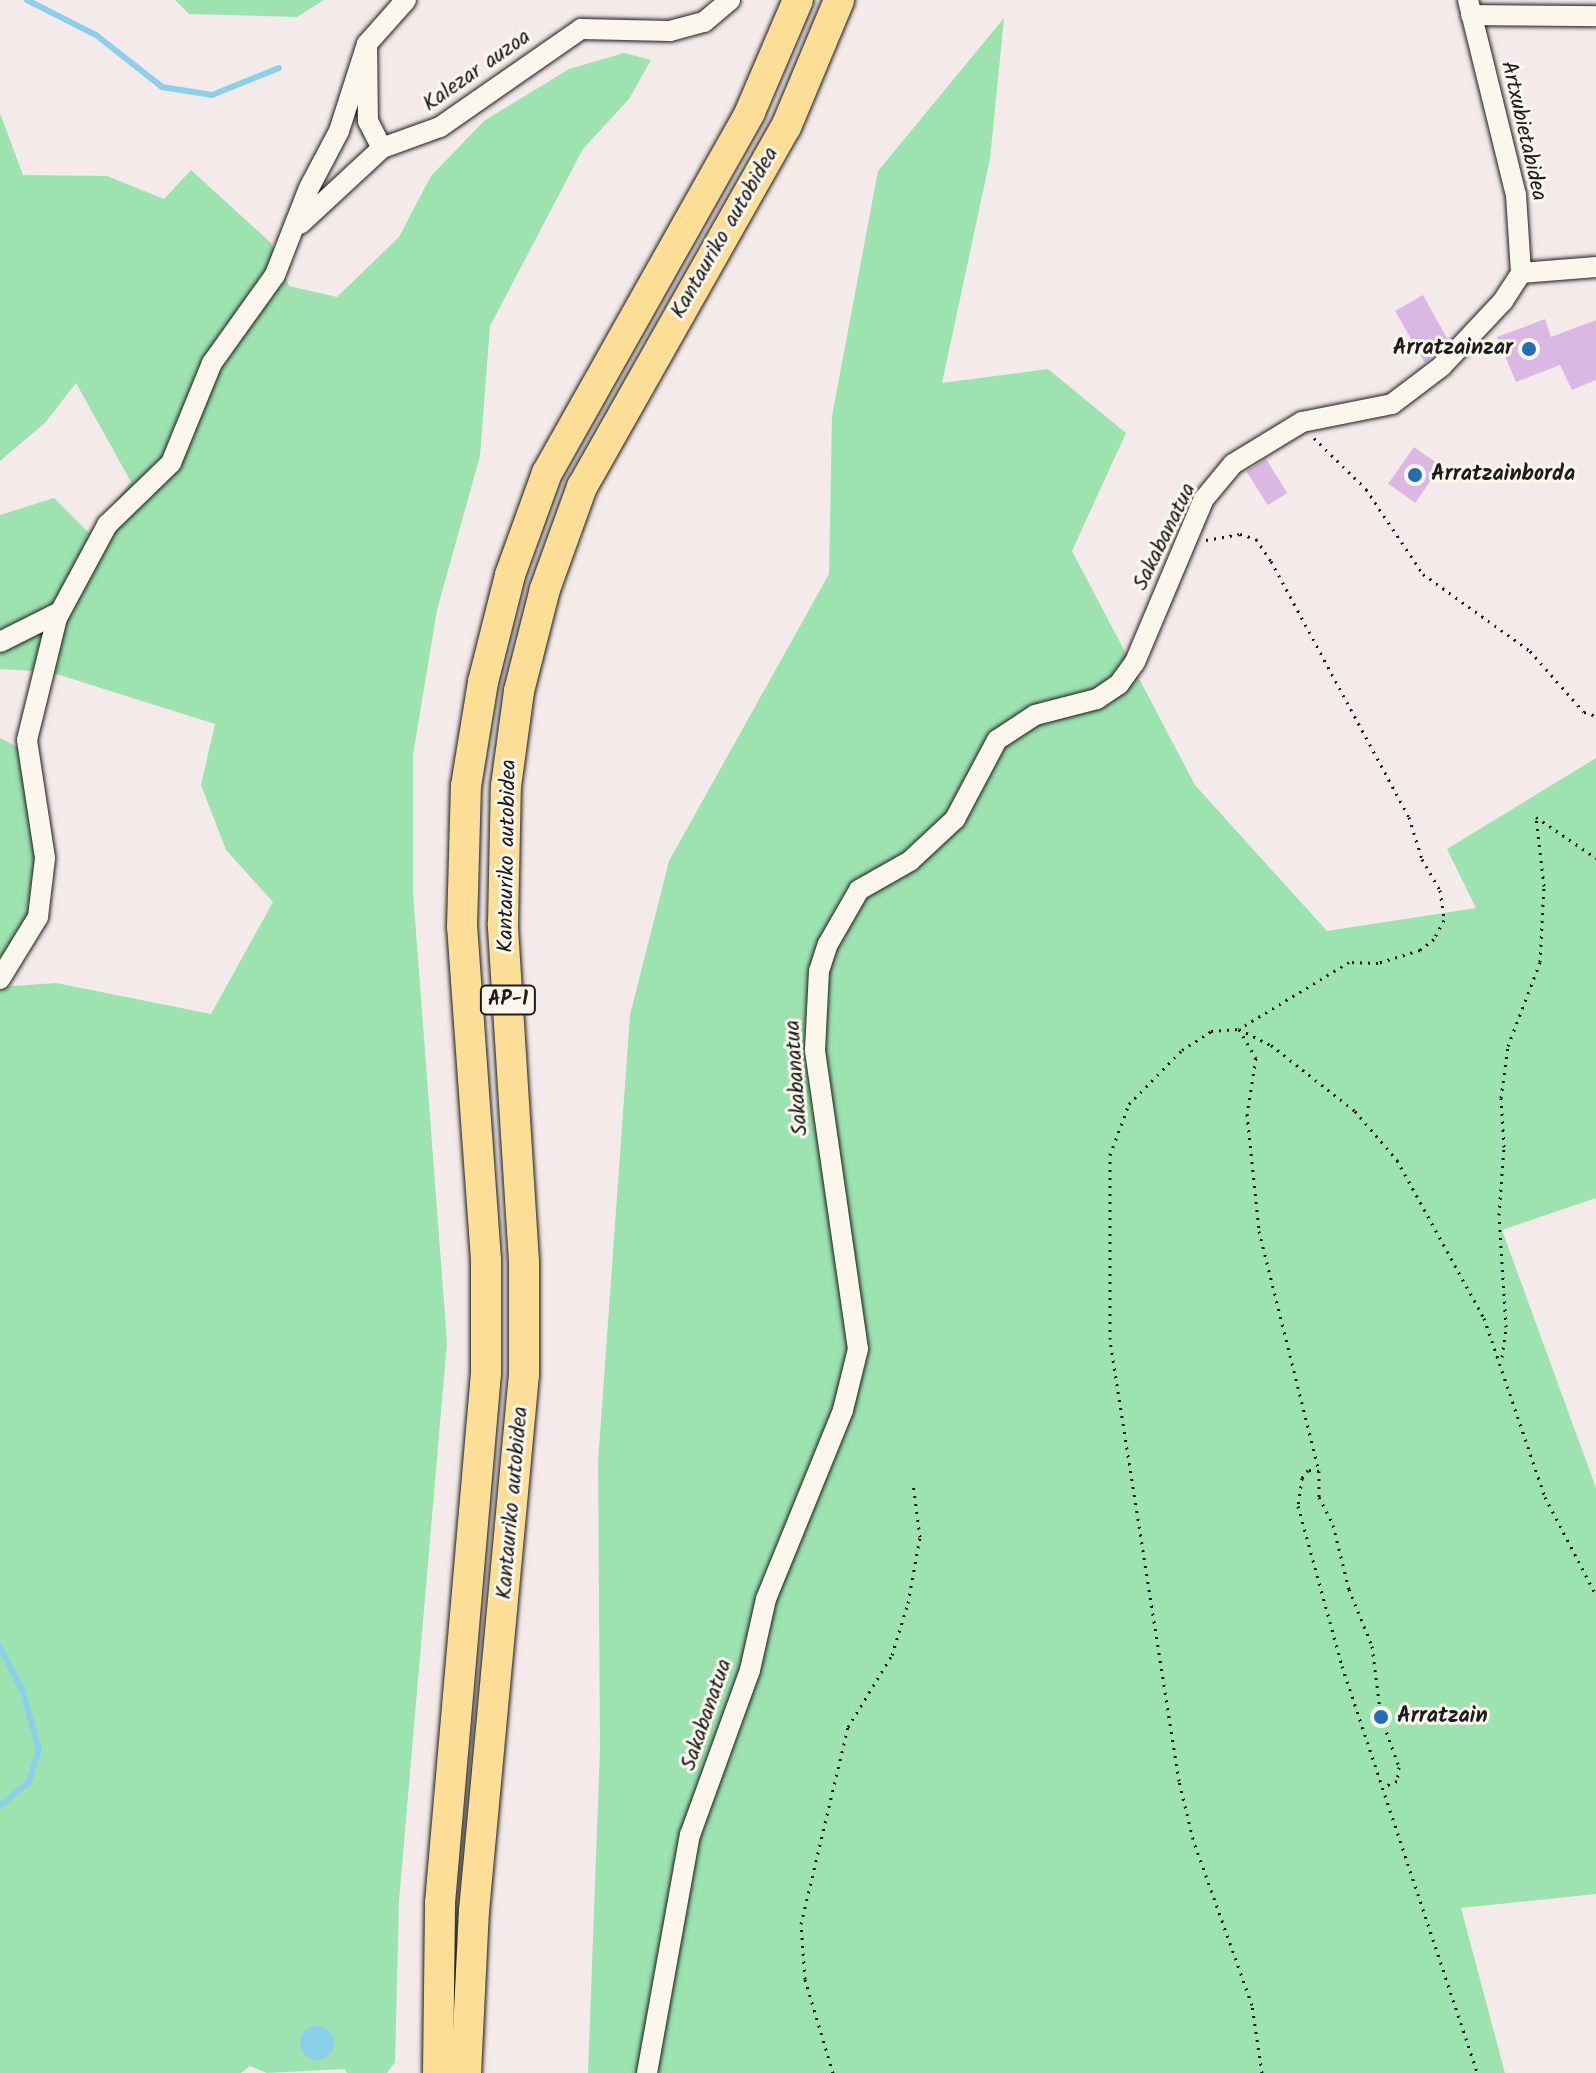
<!DOCTYPE html>
<html>
<head>
<meta charset="utf-8">
<style>
	body { margin:0 }
	#map { position:relative; width:1596px; height:2073px; overflow:hidden; background:#f5eaea; font-family:Kalam,sans-serif }
	div>[style] { position:absolute }
	.green>* { inset:0; background:#9ce3b0 }
	.water>* { inset:0; background:#8ad0eb }
	.round { border-radius:50% }
	.stream>* { height:6px; margin:-3px; padding:0 3px; transform-origin:3px; border-radius:3px; background:#8ad0eb }
	.building>* { inset:0; background:#dbb8e3; transform-origin:0 0 }
	.path>* { height:3px; margin-top:-1.5px; transform-origin:0; background:repeating-linear-gradient(90deg,#1c1c1c 0 2px,transparent 0 8px) }
	.roads { filter:drop-shadow(0 0 2px #1c1c1c) drop-shadow(0 0 2px #1c1c1c) }
	.minor>* { height:20px; margin:-10px; padding:0 10px; transform-origin:10px; border-radius:10px; background:#fbf7ec }
	.highway>* { height:30px; margin:-15px; padding:0 15px; transform-origin:15px; border-radius:15px; background:#fcde96 }
	.dots>* { width:22px; height:22px; translate:-50% -50%; box-sizing:border-box; border:4px solid #fbf7ec; border-radius:50% }
	span { translate:-50% -50%; white-space:nowrap; text-align:center; line-height:1.15; -webkit-text-stroke:6px #fbf7ec; paint-order:stroke }
	.shield-label span { padding:2px 6px; background:#fbf7ec; border:2px solid; border-radius:6px; -webkit-text-stroke-width:0 }
	.shield-label { font-size:20px; color:#1c1c1c; font-weight:700 }
	.street-label { font-size:22px; color:#1c1c1c }
	.poi-label { font-size:22px; color:#1c1c1c; font-weight:700 }
	.right { translate:-100% -50%; text-align:right }
	.left { translate:0 -50%; text-align:left }
</style>
</head>
<body>
<div id="map">
	<div class="green">
		<div style="clip-path:polygon(175px 0,324px 0,297px 17px,189px 14px)"></div>
		<div style="clip-path:polygon(1004px 18px,990px 159px,942px 383px,1048px 369px,1126px 433px,1072px 551px,1195px 785px,1327px 931px,1476px 908px,1447px 849px,1596px 758px,1596px 1198px,1502px 1230px,1596px 1488px,1596px 1894px,1461px 1908px,1505px 2073px,588px 2073px,600px 1748px,598px 1462px,630px 1015px,669px 861px,829px 574px,832px 416px,878px 171px)"></div>
		<div style="clip-path:polygon(624px 53px,651px 60px,629px 99px,583px 149px,490px 326px,480px 456px,437px 610px,413px 755px,413px 892px,447px 1342px,399px 1901px,395px 2062px,387px 2073px,347px 2073px,345px 2069px,267px 2073px,250px 2066px,241px 2073px,0 2073px,0 987px,56px 983px,211px 1014px,273px 902px,226px 850px,201px 785px,215px 724px,50px 672px,0 669px,0 515px,54px 498px,89px 533px,131px 482px,76px 383px,45px 423px,0 461px,0 113px,23px 175px,107px 176px,164px 199px,191px 170px,271px 243px,289px 286px,337px 297px,399px 237px,431px 176px,484px 121px,569px 69px)"></div>
		<div style="clip-path:polygon(0 738px,21px 749px,38px 850px,32px 917px,0 968px)"></div>
	</div>
	<div class="water">
		<div class="round" style="left:300px;top:2026px;width:34px;height:34px"></div>
	</div>
	<div class="stream">
		<div style="left:27px;top:0;width:77px;rotate:26.9deg"></div>
		<div style="left:96px;top:35px;width:84px;rotate:38.2deg"></div>
		<div style="left:162px;top:87px;width:51px;rotate:9.1deg"></div>
		<div style="left:212px;top:95px;width:72px;rotate:-21.9deg"></div>
		<div style="left:0;top:1647px;width:51px;rotate:62.9deg"></div>
		<div style="left:23px;top:1692px;width:60px;rotate:74.6deg"></div>
		<div style="left:39px;top:1750px;width:35px;rotate:108deg"></div>
		<div style="left:28px;top:1783px;width:36px;rotate:141deg"></div>
	</div>
	<div class="building">
		<div style="clip-path:polygon(1423px 295px,1448px 340px,1425px 363px,1395px 311px)"></div>
		<div style="clip-path:polygon(1545px 319px,1551px 337px,1596px 320px,1596px 380px,1572px 390px,1560px 365px,1516px 382px,1497px 337px)"></div>
		<div style="left:1414px;top:447px;width:33px;height:45px;rotate:35deg"></div>
		<div style="left:1266px;top:459px;width:40px;height:23px;rotate:58deg"></div>
	</div>
	<div class="path">
		<div style="left:1314px;top:438px;width:73px;rotate:44.4deg"></div>
		<div style="left:1366px;top:489px;width:102px;rotate:56.2deg"></div>
		<div style="left:1423px;top:574px;width:132px;rotate:35.7deg"></div>
		<div style="left:1530px;top:651px;width:81px;rotate:48.5deg"></div>
		<div style="left:1584px;top:712px;width:13px;rotate:18deg"></div>
		<div style="left:1206px;top:540px;width:35px;rotate:-10deg"></div>
		<div style="left:1240px;top:534px;width:17px;rotate:17deg"></div>
		<div style="left:1256px;top:539px;width:27px;rotate:56deg"></div>
		<div style="left:1271px;top:561px;width:291px;rotate:61.7deg"></div>
		<div style="left:1409px;top:817px;width:44px;rotate:72.8deg"></div>
		<div style="left:1422px;top:859px;width:36px;rotate:60deg"></div>
		<div style="left:1440px;top:890px;width:30px;rotate:82deg"></div>
		<div style="left:1444px;top:920px;width:21px;rotate:118deg"></div>
		<div style="left:1434px;top:939px;width:18px;rotate:142deg"></div>
		<div style="left:1420px;top:950px;width:44px;rotate:162.8deg"></div>
		<div style="left:1378px;top:963px;width:29px;rotate:-178deg"></div>
		<div style="left:1349px;top:962px;width:129px;rotate:148.7deg"></div>
		<div style="left:1239px;top:1029px;width:34px;rotate:60deg"></div>
		<div style="left:1256px;top:1058px;width:57px;rotate:99.1deg"></div>
		<div style="left:1247px;top:1114px;width:118px;rotate:84.1deg"></div>
		<div style="left:1259px;top:1231px;width:247px;rotate:76deg"></div>
		<div style="left:1319px;top:1471px;width:26px;rotate:90deg"></div>
		<div style="left:1319px;top:1497px;width:31px;rotate:63deg"></div>
		<div style="left:1333px;top:1525px;width:66px;rotate:76deg"></div>
		<div style="left:1349px;top:1589px;width:61px;rotate:68deg"></div>
		<div style="left:1372px;top:1646px;width:72px;rotate:82.8deg"></div>
		<div style="left:1381px;top:1717px;width:53px;rotate:70.2deg"></div>
		<div style="left:1399px;top:1767px;width:14px;rotate:98deg"></div>
		<div style="left:1397px;top:1781px;width:13px;rotate:157deg"></div>
		<div style="left:1502px;top:1357px;width:30px;rotate:-82deg"></div>
		<div style="left:1506px;top:1327px;width:112px;rotate:-93.6deg"></div>
		<div style="left:1499px;top:1215px;width:68px;rotate:-85.8deg"></div>
		<div style="left:1504px;top:1147px;width:49px;rotate:-93.5deg"></div>
		<div style="left:1501px;top:1098px;width:52px;rotate:-82.3deg"></div>
		<div style="left:1508px;top:1046px;width:90px;rotate:-69.1deg"></div>
		<div style="left:1540px;top:962px;width:76px;rotate:-87deg"></div>
		<div style="left:1544px;top:886px;width:69px;rotate:-96.6deg"></div>
		<div style="left:1536px;top:817px;width:73px;rotate:34.3deg"></div>
		<div style="left:1319px;top:1471px;width:11px;rotate:-175deg"></div>
		<div style="left:1308px;top:1470px;width:10px;rotate:127deg"></div>
		<div style="left:1302px;top:1478px;width:28px;rotate:98deg"></div>
		<div style="left:1298px;top:1506px;width:166px;rotate:74.6deg"></div>
		<div style="left:1342px;top:1666px;width:429px;rotate:71.6deg"></div>
		<div style="left:833px;top:2073px;width:98px;rotate:-106.6deg"></div>
		<div style="left:805px;top:1979px;width:55px;rotate:-94.2deg"></div>
		<div style="left:801px;top:1924px;width:203px;rotate:-76.6deg"></div>
		<div style="left:848px;top:1727px;width:84px;rotate:-58.6deg"></div>
		<div style="left:892px;top:1655px;width:54px;rotate:-72.9deg"></div>
		<div style="left:908px;top:1603px;width:67px;rotate:-79.7deg"></div>
		<div style="left:920px;top:1537px;width:54px;rotate:-97.4deg"></div>
		<div style="left:1262px;top:2073px;width:69px;rotate:-98.4deg"></div>
		<div style="left:1252px;top:2005px;width:176px;rotate:-109.6deg"></div>
		<div style="left:1193px;top:1839px;width:60px;rotate:-103.6deg"></div>
		<div style="left:1179px;top:1781px;width:447px;rotate:-98.9deg"></div>
		<div style="left:1110px;top:1339px;width:184px;rotate:-90deg"></div>
		<div style="left:1110px;top:1155px;width:54px;rotate:-69.6deg"></div>
		<div style="left:1129px;top:1104px;width:76px;rotate:-45.5deg"></div>
		<div style="left:1182px;top:1050px;width:35px;rotate:-33deg"></div>
		<div style="left:1211px;top:1031px;width:28px;rotate:-4deg"></div>
		<div style="left:1239px;top:1029px;width:36px;rotate:27deg"></div>
		<div style="left:1271px;top:1045px;width:107px;rotate:38.2deg"></div>
		<div style="left:1355px;top:1111px;width:65px;rotate:49.4deg"></div>
		<div style="left:1397px;top:1160px;width:180px;rotate:61.2deg"></div>
		<div style="left:1484px;top:1318px;width:189px;rotate:71.2deg"></div>
		<div style="left:1545px;top:1497px;width:110px;rotate:62.5deg"></div>
	</div>
	<div class="roads">
		<div class="minor">
			<div style="left:406px;top:0;width:59px;rotate:131.6deg"></div>
			<div style="left:367px;top:44px;width:77px;rotate:89.3deg"></div>
			<div style="left:368px;top:121px;width:30px;rotate:63deg"></div>
			<div style="left:382px;top:148px;width:62px;rotate:-19.9deg"></div>
			<div style="left:440px;top:127px;width:172px;rotate:-34.8deg"></div>
			<div style="left:581px;top:29px;width:89px;rotate:1.3deg"></div>
			<div style="left:670px;top:31px;width:35px;rotate:-15deg"></div>
			<div style="left:704px;top:22px;width:34px;rotate:-40deg"></div>
			<div style="left:1468px;top:0;width:201px;rotate:76.2deg"></div>
			<div style="left:1516px;top:195px;width:78px;rotate:86.3deg"></div>
			<div style="left:1471px;top:15px;width:125px;rotate:0.5deg"></div>
			<div style="left:300px;top:224px;width:112px;rotate:-42.8deg"></div>
			<div style="left:1521px;top:273px;width:75px;rotate:-4.6deg"></div>
			<div style="left:0;top:642px;width:67px;rotate:-26.6deg"></div>
			<div style="left:0;top:979px;width:73px;rotate:-58.5deg"></div>
			<div style="left:38px;top:917px;width:59px;rotate:-83.2deg"></div>
			<div style="left:45px;top:858px;width:119px;rotate:-98.7deg"></div>
			<div style="left:27px;top:740px;width:126px;rotate:-76.2deg"></div>
			<div style="left:57px;top:618px;width:106px;rotate:-61.7deg"></div>
			<div style="left:107px;top:525px;width:89px;rotate:-44.1deg"></div>
			<div style="left:171px;top:463px;width:108px;rotate:-67.7deg"></div>
			<div style="left:212px;top:363px;width:108px;rotate:-54.4deg"></div>
			<div style="left:275px;top:275px;width:93px;rotate:-68.7deg"></div>
			<div style="left:309px;top:188px;width:64px;rotate:-62.2deg"></div>
			<div style="left:339px;top:131px;width:91px;rotate:-72.2deg"></div>
			<div style="left:647px;top:2073px;width:242px;rotate:-79.8deg"></div>
			<div style="left:690px;top:1835px;width:176px;rotate:-70deg"></div>
			<div style="left:750px;top:1670px;width:73px;rotate:-77.3deg"></div>
			<div style="left:766px;top:1599px;width:204px;rotate:-67.8deg"></div>
			<div style="left:843px;top:1410px;width:63px;rotate:-76.2deg"></div>
			<div style="left:858px;top:1349px;width:302px;rotate:-98.2deg"></div>
			<div style="left:815px;top:1050px;width:79px;rotate:-87.1deg"></div>
			<div style="left:819px;top:971px;width:28px;rotate:-72deg"></div>
			<div style="left:828px;top:944px;width:62px;rotate:-60.1deg"></div>
			<div style="left:859px;top:890px;width:59px;rotate:-29.6deg"></div>
			<div style="left:910px;top:861px;width:62px;rotate:-43deg"></div>
			<div style="left:955px;top:819px;width:89px;rotate:-62deg"></div>
			<div style="left:997px;top:740px;width:45px;rotate:-33.3deg"></div>
			<div style="left:1035px;top:715px;width:64px;rotate:-14.5deg"></div>
			<div style="left:1097px;top:699px;width:27px;rotate:-34deg"></div>
			<div style="left:1119px;top:684px;width:27px;rotate:-54deg"></div>
			<div style="left:1135px;top:662px;width:177px;rotate:-67.1deg"></div>
			<div style="left:1204px;top:499px;width:45px;rotate:-50.4deg"></div>
			<div style="left:1233px;top:464px;width:81px;rotate:-31.3deg"></div>
			<div style="left:1302px;top:422px;width:92px;rotate:-11.3deg"></div>
			<div style="left:1392px;top:404px;width:63px;rotate:-37.2deg"></div>
			<div style="left:1442px;top:366px;width:89px;rotate:-46.8deg"></div>
			<div style="left:1503px;top:301px;width:33px;rotate:-57deg"></div>
		</div>
		<div class="highway">
			<div style="left:438px;top:2073px;width:170px;rotate:-89.3deg"></div>
			<div style="left:440px;top:1903px;width:532px;rotate:-85.04deg"></div>
			<div style="left:486px;top:1373px;width:113px;rotate:-90deg"></div>
			<div style="left:486px;top:1260px;width:334px;rotate:-94.1deg"></div>
			<div style="left:462px;top:927px;width:141px;rotate:-88.4deg"></div>
			<div style="left:466px;top:786px;width:105px;rotate:-80.7deg"></div>
			<div style="left:483px;top:682px;width:110px;rotate:-75.8deg"></div>
			<div style="left:510px;top:575px;width:109px;rotate:-70.1deg"></div>
			<div style="left:547px;top:473px;width:414px;rotate:-60.6deg"></div>
			<div style="left:750px;top:112px;width:122px;rotate:-66.8deg"></div>
			<div style="left:466px;top:2073px;width:162px;rotate:-87.2deg"></div>
			<div style="left:474px;top:1911px;width:539px;rotate:-84.68deg"></div>
			<div style="left:524px;top:1374px;width:112px;rotate:-90deg"></div>
			<div style="left:524px;top:1262px;width:339px;rotate:-93.6deg"></div>
			<div style="left:503px;top:924px;width:138px;rotate:-88.8deg"></div>
			<div style="left:506px;top:786px;width:96px;rotate:-82.2deg"></div>
			<div style="left:519px;top:691px;width:105px;rotate:-75.7deg"></div>
			<div style="left:545px;top:589px;width:109px;rotate:-70.1deg"></div>
			<div style="left:582px;top:487px;width:414px;rotate:-60.5deg"></div>
			<div style="left:786px;top:127px;width:138px;rotate:-67.3deg"></div>
		</div>
	</div>
	<div class="dots">
		<div style="left:1529px;top:349px;background:#1f6fb2"></div>
		<div style="left:1415px;top:475px;background:#1f6fb2"></div>
		<div style="left:1381px;top:1717px;background:#1f6fb2"></div>
	</div>
	<div class="shield-label">
		<span style="left:508px;top:1000px">AP-1</span>
	</div>
	<div class="street-label">
		<span style="left:477px;top:71px;rotate:-35deg">Kalezar auzoa</span>
		<span style="left:1523px;top:131px;rotate:77deg">Artxubietabidea</span>
		<span style="left:725px;top:233px;rotate:-60deg">Kantauriko autobidea</span>
		<span style="left:1165px;top:537px;rotate:-64deg">Sakabanatua</span>
		<span style="left:508px;top:856px;rotate:-89deg">Kantauriko autobidea</span>
		<span style="left:797px;top:1078px;rotate:-94deg">Sakabanatua</span>
		<span style="left:513px;top:1503px;rotate:-85deg">Kantauriko autobidea</span>
		<span style="left:707px;top:1715px;rotate:-71deg">Sakabanatua</span>
	</div>
	<div class="poi-label">
		<span class="right" style="left:1513px;top:349px">Arratzainzar</span>
		<span class="left" style="left:1431px;top:475px">Arratzainborda</span>
		<span class="left" style="left:1397px;top:1717px">Arratzain</span>
	</div>
</div>
</body>
</html>
